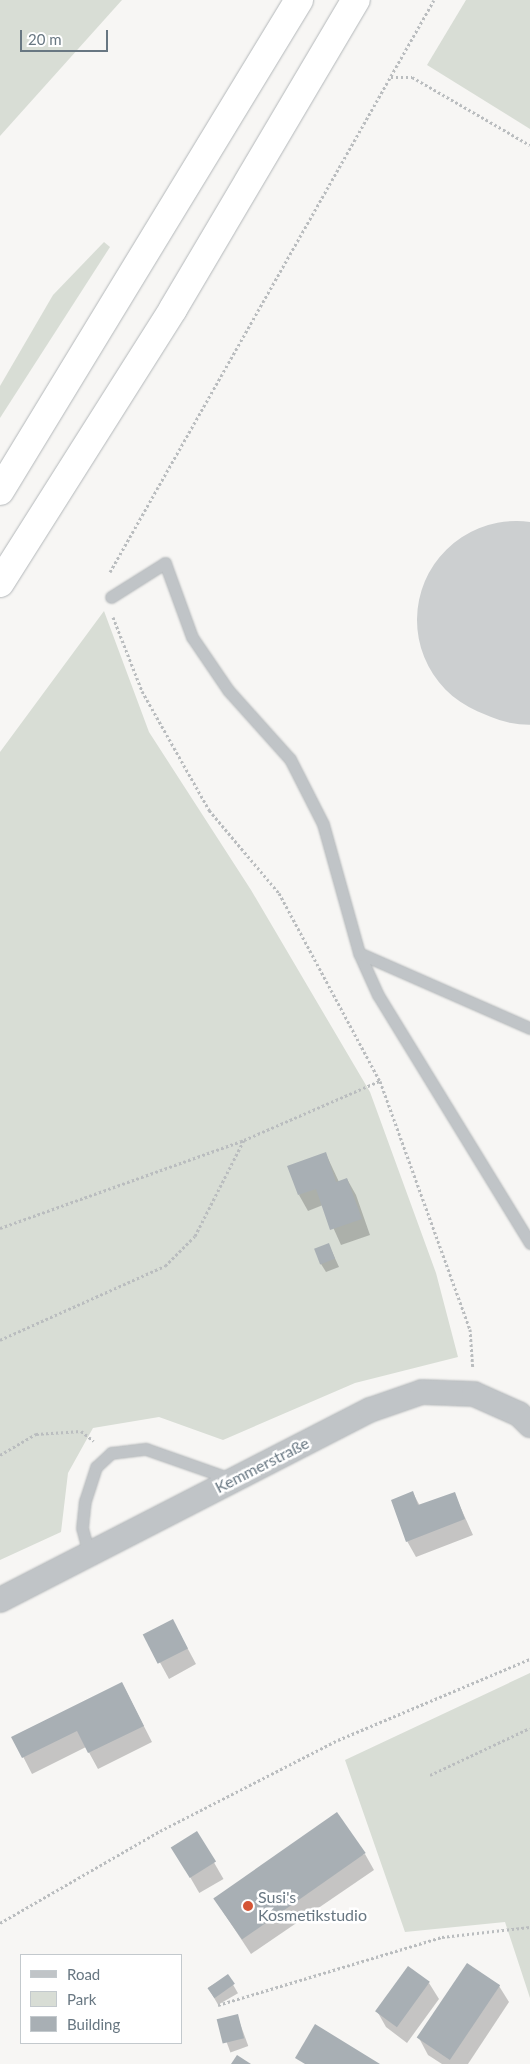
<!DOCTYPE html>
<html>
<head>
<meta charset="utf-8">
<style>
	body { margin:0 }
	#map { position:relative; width:530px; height:2064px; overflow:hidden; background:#f7f6f4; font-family:Lato,sans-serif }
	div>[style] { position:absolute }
	.green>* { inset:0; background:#d8ddd5 }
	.shadow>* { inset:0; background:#0003; transform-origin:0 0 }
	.runway>* { height:198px; margin:-99px; padding:0 99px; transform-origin:99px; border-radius:99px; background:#cccfd0 }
	.building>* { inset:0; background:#a8afb4; transform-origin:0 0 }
	.path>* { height:3px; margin-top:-1.5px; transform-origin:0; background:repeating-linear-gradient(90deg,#babdbf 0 2.5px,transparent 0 5px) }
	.roads { filter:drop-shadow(0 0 1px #b3b7b9) drop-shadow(0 0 1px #b3b7b9) }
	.lane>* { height:11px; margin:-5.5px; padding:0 5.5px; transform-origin:5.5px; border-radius:5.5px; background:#c0c4c7 }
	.street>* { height:24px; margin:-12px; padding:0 12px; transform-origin:12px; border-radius:12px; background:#c0c4c7 }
	.highway>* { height:28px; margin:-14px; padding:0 14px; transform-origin:14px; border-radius:14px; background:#fff }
	.dots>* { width:14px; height:14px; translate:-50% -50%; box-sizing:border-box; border:2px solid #fff; border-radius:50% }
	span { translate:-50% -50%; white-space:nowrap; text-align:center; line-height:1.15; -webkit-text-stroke:5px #fff; paint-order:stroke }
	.street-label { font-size:16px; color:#687782 }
	.poi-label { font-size:16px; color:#687782 }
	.left { translate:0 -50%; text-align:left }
	.legend { position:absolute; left:20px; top:1954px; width:162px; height:90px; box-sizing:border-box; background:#fff; border:1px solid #c3c9cd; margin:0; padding:6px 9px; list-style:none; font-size:15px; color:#687782 }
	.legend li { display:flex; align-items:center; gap:10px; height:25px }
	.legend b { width:25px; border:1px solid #c3c9cd }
	.scale { position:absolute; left:20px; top:30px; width:88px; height:22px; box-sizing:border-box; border:2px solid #687782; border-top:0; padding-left:6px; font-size:15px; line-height:18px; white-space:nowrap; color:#687782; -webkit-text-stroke:4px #fff; paint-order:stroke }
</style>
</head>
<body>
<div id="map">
	<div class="green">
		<div style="clip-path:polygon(0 0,122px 0,0 136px)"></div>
		<div style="clip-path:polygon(466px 0,530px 0,530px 129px,427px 65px)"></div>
		<div style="clip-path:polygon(104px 242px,110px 247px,0 418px,0 386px,53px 295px)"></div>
		<div style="clip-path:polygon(104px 611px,149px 732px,251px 890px,370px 1092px,436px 1273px,458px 1357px,355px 1383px,223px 1440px,159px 1417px,93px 1428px,68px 1473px,61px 1532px,0 1560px,0 752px)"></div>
		<div style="clip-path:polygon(530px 1673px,530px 1998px,505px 1922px,405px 1932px,345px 1760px)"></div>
	</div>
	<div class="shadow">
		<div style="clip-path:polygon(326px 1154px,339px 1182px,347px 1179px,356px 1195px,370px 1235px,341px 1245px,323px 1205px,308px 1211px,299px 1195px)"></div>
		<div style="clip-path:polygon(329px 1245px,339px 1267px,326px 1272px,321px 1264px)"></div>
		<div style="clip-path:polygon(413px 1493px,420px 1506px,454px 1493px,473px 1535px,416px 1557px,407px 1541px)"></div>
		<div style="clip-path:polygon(145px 1635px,181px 1636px,196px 1664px,169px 1679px)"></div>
		<div style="clip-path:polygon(122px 1683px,152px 1742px,98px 1769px,86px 1747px,32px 1774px,13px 1737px)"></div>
		<div style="left:197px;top:1833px;width:53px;height:28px;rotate:60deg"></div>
		<div style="clip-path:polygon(365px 1854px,374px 1870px,251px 1954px,214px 1898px)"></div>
		<div style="left:228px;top:1976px;width:20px;height:23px;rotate:60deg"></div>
		<div style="clip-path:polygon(429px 1983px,439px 1999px,407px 2043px,386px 2027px,377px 2011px)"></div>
		<div style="clip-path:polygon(499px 1986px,509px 2002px,468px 2064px,442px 2064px,428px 2055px,419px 2038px)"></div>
		<div style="left:237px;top:2015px;width:33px;height:19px;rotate:70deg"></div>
	</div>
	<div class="runway">
		<div style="left:516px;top:620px;width:15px;rotate:23deg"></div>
	</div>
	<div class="building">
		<div style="clip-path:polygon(326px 1152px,336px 1182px,347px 1178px,362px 1219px,330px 1230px,316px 1189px,298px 1195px,287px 1166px)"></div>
		<div style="left:329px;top:1243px;width:17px;height:16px;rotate:69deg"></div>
		<div style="clip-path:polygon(413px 1491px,418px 1505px,455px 1492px,465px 1519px,406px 1542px,391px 1500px)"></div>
		<div style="left:173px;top:1619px;width:33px;height:34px;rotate:63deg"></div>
		<div style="clip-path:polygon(122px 1682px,144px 1726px,88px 1753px,77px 1731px,22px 1758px,11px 1737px)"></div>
		<div style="left:337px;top:1812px;width:50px;height:151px;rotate:55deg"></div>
		<div style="left:197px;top:1831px;width:36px;height:31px;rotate:58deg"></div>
		<div style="left:467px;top:1963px;width:40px;height:90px;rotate:34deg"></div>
		<div style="left:408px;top:1966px;width:27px;height:56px;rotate:36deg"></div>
		<div style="left:228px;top:1974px;width:12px;height:25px;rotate:55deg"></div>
		<div style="left:238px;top:2014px;width:25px;height:22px;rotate:76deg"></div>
		<div style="clip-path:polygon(315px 2024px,380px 2064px,305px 2064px,295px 2058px)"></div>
		<div style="clip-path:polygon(237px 2055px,251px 2064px,231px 2064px)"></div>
	</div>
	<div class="path">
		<div style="left:391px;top:77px;width:21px"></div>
		<div style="left:412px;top:77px;width:136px;rotate:30deg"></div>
		<div style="left:110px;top:572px;width:657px;rotate:-60.47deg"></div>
		<div style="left:113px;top:617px;width:79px;rotate:68.6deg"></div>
		<div style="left:142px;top:691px;width:137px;rotate:60.6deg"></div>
		<div style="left:209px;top:810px;width:109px;rotate:49.9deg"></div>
		<div style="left:279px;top:893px;width:213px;rotate:61.8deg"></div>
		<div style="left:380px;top:1081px;width:264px;rotate:70.1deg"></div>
		<div style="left:470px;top:1329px;width:39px;rotate:86deg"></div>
		<div style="left:0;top:1228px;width:259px;rotate:-19.8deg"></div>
		<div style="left:0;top:1340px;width:181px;rotate:-24.2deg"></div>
		<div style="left:165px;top:1266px;width:42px;rotate:-45deg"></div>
		<div style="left:195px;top:1236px;width:108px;rotate:-63deg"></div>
		<div style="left:244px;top:1140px;width:148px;rotate:-23.5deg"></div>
		<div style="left:0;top:1455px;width:42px;rotate:-30.3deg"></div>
		<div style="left:36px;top:1434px;width:45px;rotate:-3.8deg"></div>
		<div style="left:81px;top:1431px;width:16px;rotate:38deg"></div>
		<div style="left:430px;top:1775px;width:110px;rotate:-25.2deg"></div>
		<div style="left:0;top:1923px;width:185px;rotate:-29.9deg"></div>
		<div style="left:160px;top:1831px;width:200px;rotate:-27.1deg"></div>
		<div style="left:338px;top:1740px;width:208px;rotate:-22.9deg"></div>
		<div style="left:218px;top:2005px;width:234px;rotate:-16.9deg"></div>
		<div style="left:442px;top:1937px;width:89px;rotate:-6.5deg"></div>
	</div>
	<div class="roads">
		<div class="lane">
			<div style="left:111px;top:597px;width:64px;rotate:-32.2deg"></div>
			<div style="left:165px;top:563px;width:79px;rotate:70deg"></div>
			<div style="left:192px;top:637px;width:64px;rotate:55.8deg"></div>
			<div style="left:228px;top:690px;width:93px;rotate:48.1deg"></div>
			<div style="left:290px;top:759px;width:73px;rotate:63.1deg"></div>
			<div style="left:323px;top:824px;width:134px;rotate:74.4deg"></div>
			<div style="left:359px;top:953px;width:46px;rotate:65.7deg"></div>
			<div style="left:378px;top:995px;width:291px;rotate:58.5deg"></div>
			<div style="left:359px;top:953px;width:187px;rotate:23.7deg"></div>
			<div style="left:89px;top:1554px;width:27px;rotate:-105deg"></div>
			<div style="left:82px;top:1528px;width:27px;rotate:-84deg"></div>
			<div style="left:85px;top:1501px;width:36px;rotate:-72deg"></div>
			<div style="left:96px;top:1467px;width:21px;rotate:-43deg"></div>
			<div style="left:111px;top:1453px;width:35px;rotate:-7deg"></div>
			<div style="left:146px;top:1449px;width:90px;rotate:19.4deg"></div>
		</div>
		<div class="street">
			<div style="left:0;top:1600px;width:416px;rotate:-27.2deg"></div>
			<div style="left:370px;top:1410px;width:55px;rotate:-19.1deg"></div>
			<div style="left:422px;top:1392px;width:52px;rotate:2.2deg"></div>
			<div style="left:474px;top:1394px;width:49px;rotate:24deg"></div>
			<div style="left:519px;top:1414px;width:16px;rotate:45deg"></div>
		</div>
		<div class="highway">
			<div style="left:0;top:491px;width:575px;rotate:-58.66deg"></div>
			<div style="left:0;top:583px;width:324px;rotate:-57.7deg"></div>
			<div style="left:173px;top:309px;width:359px;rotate:-59.4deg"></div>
		</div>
	</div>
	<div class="dots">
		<div style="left:248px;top:1906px;background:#d55535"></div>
	</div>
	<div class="street-label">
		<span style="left:262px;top:1465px;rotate:-27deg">Kemmerstraße</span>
	</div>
	<div class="poi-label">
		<span class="left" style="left:258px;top:1906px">Susi's<br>Kosmetikstudio</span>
	</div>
	<ul class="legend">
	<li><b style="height:6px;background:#c0c4c7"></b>Road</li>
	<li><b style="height:14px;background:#d8ddd5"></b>Park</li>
	<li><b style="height:14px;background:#a8afb4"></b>Building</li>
	</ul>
	<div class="scale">20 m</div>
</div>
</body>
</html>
